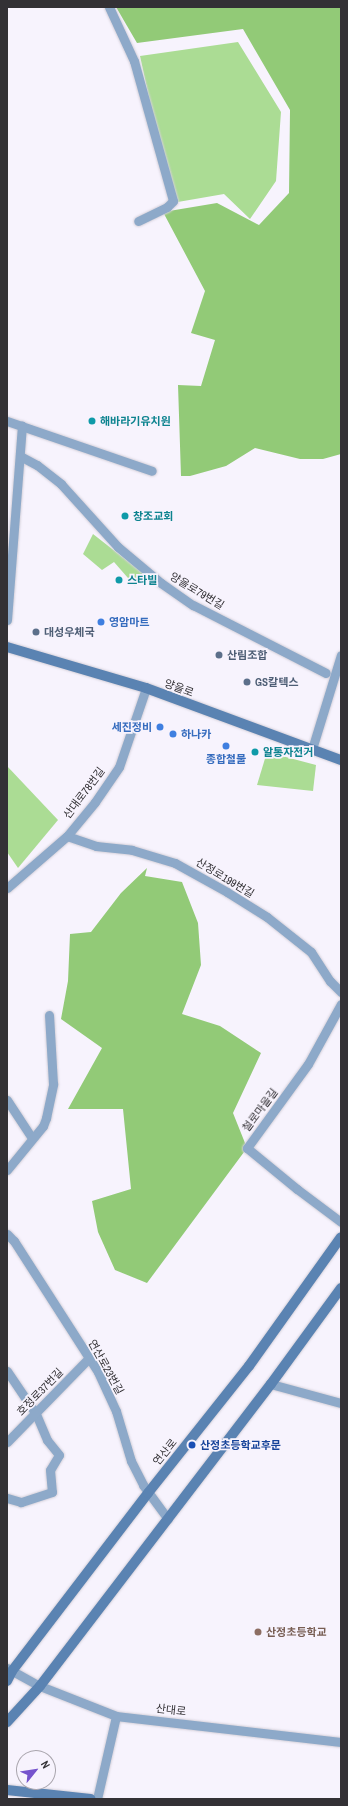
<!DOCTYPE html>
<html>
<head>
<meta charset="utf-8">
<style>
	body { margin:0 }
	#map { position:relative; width:348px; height:1806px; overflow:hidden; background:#f7f3fd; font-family:"Archivo Narrow","Noto Sans KR",sans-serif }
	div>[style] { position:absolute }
	.green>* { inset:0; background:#abdc94 }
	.forest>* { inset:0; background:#92ca77 }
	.roads { filter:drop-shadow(0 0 1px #d4d0d9) drop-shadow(0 0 1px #d4d0d9) }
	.street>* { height:9px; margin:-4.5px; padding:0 4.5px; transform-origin:4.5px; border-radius:4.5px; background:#8da9c9 }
	.secondary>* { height:10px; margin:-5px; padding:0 5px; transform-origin:5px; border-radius:5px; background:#5a83b2 }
	.dots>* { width:11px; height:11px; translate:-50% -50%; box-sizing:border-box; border:2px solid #f7f3fd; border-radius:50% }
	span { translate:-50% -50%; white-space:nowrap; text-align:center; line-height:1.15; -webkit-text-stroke:3.5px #f7f3fd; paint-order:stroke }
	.culture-label { font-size:11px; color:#0d838f; font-weight:700 }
	.left { translate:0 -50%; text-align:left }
	.street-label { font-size:11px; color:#333135 }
	.shop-label { font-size:11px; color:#366cbe; font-weight:700 }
	.right { translate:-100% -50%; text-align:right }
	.service-label { font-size:11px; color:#4e5e75; font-weight:700 }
	.transit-label { font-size:11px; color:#164399; font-weight:700 }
	.education-label { font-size:11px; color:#785e54; font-weight:700 }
	.frame { position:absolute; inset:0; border:8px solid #333135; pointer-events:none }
	.north { position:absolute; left:16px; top:1750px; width:40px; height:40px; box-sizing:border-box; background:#f7f3fd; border:1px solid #a9a5ad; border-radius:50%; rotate:60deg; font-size:11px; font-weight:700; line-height:16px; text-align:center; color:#333135 }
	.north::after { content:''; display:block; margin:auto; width:14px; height:18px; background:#7654cd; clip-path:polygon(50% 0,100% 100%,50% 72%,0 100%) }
</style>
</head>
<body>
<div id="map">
	<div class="green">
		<div style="clip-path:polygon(238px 42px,281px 112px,276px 181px,250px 219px,224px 194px,172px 203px,140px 56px)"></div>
		<div style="clip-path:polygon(93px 534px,144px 574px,135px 586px,114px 562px,102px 570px,83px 554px)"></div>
		<div style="clip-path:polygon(267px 752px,316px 765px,313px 791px,257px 785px)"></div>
		<div style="clip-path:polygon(7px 766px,58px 820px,18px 868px,7px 852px)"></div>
	</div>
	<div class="forest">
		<div style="clip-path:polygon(116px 7px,341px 7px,341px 454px,323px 459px,300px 459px,255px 448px,226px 466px,190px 476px,181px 476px,178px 385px,201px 386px,215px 340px,191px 333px,205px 291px,163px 212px,217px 203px,259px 225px,289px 193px,290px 110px,243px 29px,137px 43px)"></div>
		<div style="clip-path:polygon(147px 868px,145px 876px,182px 882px,198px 923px,201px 965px,182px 1014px,220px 1026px,261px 1053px,233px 1113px,247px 1148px,147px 1283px,115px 1270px,98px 1232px,92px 1201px,131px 1189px,123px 1109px,68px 1109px,102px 1048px,61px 1019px,68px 981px,70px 934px,91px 932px,121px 893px)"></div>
	</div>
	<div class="roads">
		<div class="street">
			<div style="left:109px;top:7px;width:60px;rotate:65.2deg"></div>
			<div style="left:134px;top:61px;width:145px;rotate:74.4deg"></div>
			<div style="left:173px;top:201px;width:8px;rotate:135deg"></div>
			<div style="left:167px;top:207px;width:32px;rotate:154deg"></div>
			<div style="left:7px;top:421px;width:153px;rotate:19deg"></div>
			<div style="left:20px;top:456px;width:19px;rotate:28deg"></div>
			<div style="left:37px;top:465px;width:31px;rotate:38deg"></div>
			<div style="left:61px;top:484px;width:85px;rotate:47.9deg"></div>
			<div style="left:118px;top:547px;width:56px;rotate:39.9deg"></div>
			<div style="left:161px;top:583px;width:39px;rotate:35deg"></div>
			<div style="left:193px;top:605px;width:149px;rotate:27.1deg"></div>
			<div style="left:7px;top:620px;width:195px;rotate:-85.6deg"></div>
			<div style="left:312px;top:749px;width:98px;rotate:-72.9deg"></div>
			<div style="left:67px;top:836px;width:31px;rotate:19deg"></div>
			<div style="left:96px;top:846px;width:36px;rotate:6deg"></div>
			<div style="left:132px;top:850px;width:45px;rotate:16.8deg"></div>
			<div style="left:175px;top:863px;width:60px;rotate:29.1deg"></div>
			<div style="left:227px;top:892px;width:47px;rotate:32deg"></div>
			<div style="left:267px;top:917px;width:56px;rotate:38.5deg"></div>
			<div style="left:311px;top:952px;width:35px;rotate:57deg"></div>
			<div style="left:330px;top:981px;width:16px;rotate:45deg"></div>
			<div style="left:7px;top:888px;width:79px;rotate:-40.9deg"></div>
			<div style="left:67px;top:836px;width:44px;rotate:-50.5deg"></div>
			<div style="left:95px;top:802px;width:42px;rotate:-55.6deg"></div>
			<div style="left:119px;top:767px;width:83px;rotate:-71.1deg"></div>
			<div style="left:341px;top:1004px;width:68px;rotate:118.8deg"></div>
			<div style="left:308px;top:1064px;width:104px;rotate:126deg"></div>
			<div style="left:247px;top:1148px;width:65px;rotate:39.4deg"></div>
			<div style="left:297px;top:1189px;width:55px;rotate:36.9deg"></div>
			<div style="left:7px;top:1100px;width:45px;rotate:56.7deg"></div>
			<div style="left:7px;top:1170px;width:57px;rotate:-50.7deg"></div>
			<div style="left:43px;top:1126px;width:9px;rotate:-69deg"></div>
			<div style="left:46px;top:1118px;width:35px;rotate:-78deg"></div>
			<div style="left:53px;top:1084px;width:69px;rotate:-93.3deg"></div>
			<div style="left:7px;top:1234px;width:10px;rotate:45deg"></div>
			<div style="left:14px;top:1241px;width:156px;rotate:57.3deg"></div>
			<div style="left:98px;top:1372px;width:43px;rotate:65.2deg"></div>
			<div style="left:116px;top:1411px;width:52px;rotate:73.3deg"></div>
			<div style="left:131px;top:1461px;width:27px;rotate:63deg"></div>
			<div style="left:143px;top:1485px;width:42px;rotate:53.7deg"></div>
			<div style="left:7px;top:1371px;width:52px;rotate:56deg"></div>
			<div style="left:36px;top:1414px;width:28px;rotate:67deg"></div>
			<div style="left:47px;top:1440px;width:19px;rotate:51deg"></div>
			<div style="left:59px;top:1455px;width:17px;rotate:121deg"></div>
			<div style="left:50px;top:1470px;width:22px;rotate:85deg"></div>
			<div style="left:52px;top:1492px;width:33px;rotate:162deg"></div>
			<div style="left:21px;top:1502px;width:15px;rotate:-164deg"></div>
			<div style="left:271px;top:1384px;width:73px;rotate:15.2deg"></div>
			<div style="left:7px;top:1442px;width:117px;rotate:-45.7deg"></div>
			<div style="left:7px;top:1668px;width:38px;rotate:29deg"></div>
			<div style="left:40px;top:1686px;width:82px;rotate:21.5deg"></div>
			<div style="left:116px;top:1716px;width:226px;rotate:6.6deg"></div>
			<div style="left:97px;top:1799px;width:85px;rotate:-77.1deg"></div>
		</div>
		<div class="secondary">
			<div style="left:7px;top:647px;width:145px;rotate:16.4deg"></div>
			<div style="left:146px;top:688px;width:208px;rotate:20.3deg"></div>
			<div style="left:7px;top:1681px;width:11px;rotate:-63deg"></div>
			<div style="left:12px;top:1671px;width:224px;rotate:-52.6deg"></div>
			<div style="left:148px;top:1493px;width:162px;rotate:-51.5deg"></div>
			<div style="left:249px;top:1366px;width:158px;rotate:-54.5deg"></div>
			<div style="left:7px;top:1722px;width:49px;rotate:-47.5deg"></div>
			<div style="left:40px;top:1686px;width:380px;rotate:-52.6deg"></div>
			<div style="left:271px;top:1384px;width:119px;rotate:-53.9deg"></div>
			<div style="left:7px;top:1790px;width:84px;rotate:6.1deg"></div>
		</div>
	</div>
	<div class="dots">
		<div style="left:92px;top:421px;background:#0f9aa8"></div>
		<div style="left:125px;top:516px;background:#0f9aa8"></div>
		<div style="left:119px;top:580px;background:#0f9aa8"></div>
		<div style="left:101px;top:622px;background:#3f7fe0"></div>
		<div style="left:36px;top:632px;background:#5c6f8a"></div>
		<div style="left:219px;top:655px;background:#5c6f8a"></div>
		<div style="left:247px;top:682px;background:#5c6f8a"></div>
		<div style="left:160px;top:727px;background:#3f7fe0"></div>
		<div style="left:173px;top:734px;background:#3f7fe0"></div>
		<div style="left:226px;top:746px;background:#3f7fe0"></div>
		<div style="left:255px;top:752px;background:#0f9aa8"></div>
		<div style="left:192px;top:1445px;background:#1a4fb4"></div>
		<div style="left:258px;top:1632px;background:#8d6e63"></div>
	</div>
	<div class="culture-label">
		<span class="left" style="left:100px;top:421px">해바라기유치원</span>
		<span class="left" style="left:133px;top:516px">창조교회</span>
		<span class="left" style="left:127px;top:580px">스타빌</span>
		<span class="left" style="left:263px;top:752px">알통자전거</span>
	</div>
	<div class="street-label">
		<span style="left:197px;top:591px;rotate:31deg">양을로79번길</span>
		<span style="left:179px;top:688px;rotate:20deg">양을로</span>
		<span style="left:84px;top:793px;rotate:-53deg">산대로78번길</span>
		<span style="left:225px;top:878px;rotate:31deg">산정로199번길</span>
		<span style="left:260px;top:1110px;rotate:-53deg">철로마을길</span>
		<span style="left:106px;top:1367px;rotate:61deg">연산로23번길</span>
		<span style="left:40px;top:1392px;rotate:-46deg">호정로37번길</span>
		<span style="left:165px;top:1452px;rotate:-51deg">연산로</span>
		<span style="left:171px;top:1710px;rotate:6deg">산대로</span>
	</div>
	<div class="shop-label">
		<span class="left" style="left:109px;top:622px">영암마트</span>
		<span class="right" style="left:152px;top:727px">세진정비</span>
		<span class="left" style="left:181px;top:734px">하나카</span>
		<span style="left:226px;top:759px">종합철물</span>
	</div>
	<div class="service-label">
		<span class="left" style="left:44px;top:632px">대성우체국</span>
		<span class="left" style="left:227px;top:655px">산림조합</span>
		<span class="left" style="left:255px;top:682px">GS칼텍스</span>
	</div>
	<div class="transit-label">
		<span class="left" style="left:200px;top:1445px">산정초등학교후문</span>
	</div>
	<div class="education-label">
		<span class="left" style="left:266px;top:1632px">산정초등학교</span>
	</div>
	<div class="frame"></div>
	<div class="north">N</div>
</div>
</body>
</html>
